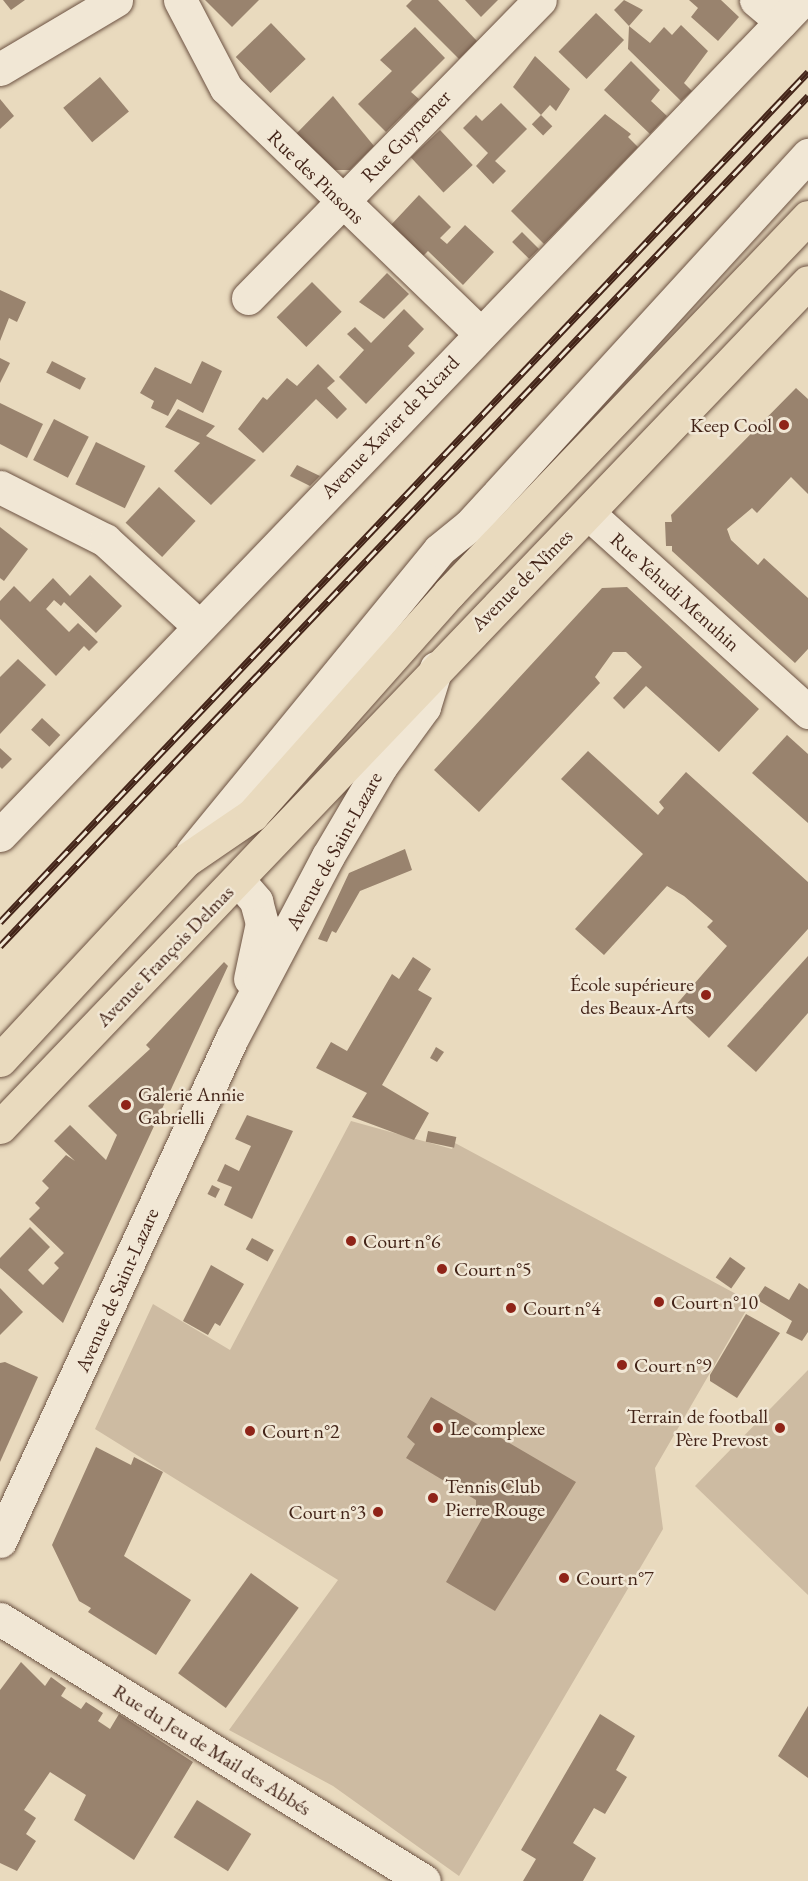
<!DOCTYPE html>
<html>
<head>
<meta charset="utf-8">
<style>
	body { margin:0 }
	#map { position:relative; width:808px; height:1881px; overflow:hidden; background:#e9dabe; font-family:"EB Garamond",serif }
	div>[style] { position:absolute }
	.green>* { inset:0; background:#cdbba2 }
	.building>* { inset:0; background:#99836e; transform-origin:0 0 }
	.roads { filter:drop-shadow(0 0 2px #6c5242) drop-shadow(0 0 2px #6c5242) }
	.minor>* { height:33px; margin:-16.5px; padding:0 16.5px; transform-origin:16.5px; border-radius:16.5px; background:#f1e7d5 }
	.major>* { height:33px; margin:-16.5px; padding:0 16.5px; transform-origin:16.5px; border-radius:16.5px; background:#e9dabe }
	.rail>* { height:7px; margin-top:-3.5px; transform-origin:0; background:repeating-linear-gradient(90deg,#f1e7d5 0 14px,#432418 0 28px); box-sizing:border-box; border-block:2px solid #432418 }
	.dots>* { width:16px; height:16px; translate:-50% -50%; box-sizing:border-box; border:3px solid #f1e7d5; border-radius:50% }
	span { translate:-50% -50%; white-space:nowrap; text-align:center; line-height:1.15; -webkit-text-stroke:5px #f1e7d5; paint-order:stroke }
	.street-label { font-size:20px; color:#432418 }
	.poi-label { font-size:20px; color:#432418 }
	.right { translate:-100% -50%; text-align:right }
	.left { translate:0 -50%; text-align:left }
</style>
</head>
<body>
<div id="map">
	<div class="green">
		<div style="clip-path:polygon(351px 1121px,452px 1149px,455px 1143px,751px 1302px,655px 1468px,663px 1529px,459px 1876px,333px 1786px,229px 1730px,338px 1580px,95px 1429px,153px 1304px,230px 1350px)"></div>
		<div style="clip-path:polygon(808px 1370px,808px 1595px,695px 1486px)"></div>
	</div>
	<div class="building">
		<div style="clip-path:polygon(3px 0,25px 0,11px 10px)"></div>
		<div style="clip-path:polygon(205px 0,259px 0,232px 27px)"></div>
		<div style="clip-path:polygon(412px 0,438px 0,477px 41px,459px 59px,406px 6px)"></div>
		<div style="clip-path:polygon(465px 0,498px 0,481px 17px)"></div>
		<div style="clip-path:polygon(624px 0,643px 10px,629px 26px,614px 10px)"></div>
		<div style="clip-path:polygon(689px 0,721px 0,739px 17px,718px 41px,691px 17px,698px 8px)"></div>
		<div style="left:596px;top:13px;width:39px;height:54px;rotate:44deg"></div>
		<div style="left:271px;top:23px;width:50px;height:49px;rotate:46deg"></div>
		<div style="clip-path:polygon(681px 25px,708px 51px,684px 83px,692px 91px,681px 101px,628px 49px,629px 26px,650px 43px,664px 27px,672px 35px)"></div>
		<div style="clip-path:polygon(415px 27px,445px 58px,411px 92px,419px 99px,386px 132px,358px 104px,392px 71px,380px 60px)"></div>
		<div style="clip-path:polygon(535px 56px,570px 89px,556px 111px,550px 105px,541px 115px,513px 87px)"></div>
		<div style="clip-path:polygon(631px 61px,660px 90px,651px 101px,667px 116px,650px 134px,604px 90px)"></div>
		<div style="left:100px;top:77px;width:45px;height:48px;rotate:50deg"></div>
		<div style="clip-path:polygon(333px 96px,374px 146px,350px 170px,330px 170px,295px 135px)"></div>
		<div style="clip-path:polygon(0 99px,14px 116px,0 129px)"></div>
		<div style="clip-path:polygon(501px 103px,527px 129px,495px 161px,506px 171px,493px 184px,476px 166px,488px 153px,463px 128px,476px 115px,482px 121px)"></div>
		<div style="clip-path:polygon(605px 114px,631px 134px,628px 137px,638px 147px,544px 244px,511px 211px)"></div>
		<div style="left:541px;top:115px;width:16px;height:13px;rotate:45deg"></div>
		<div style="left:440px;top:130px;width:48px;height:40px;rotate:47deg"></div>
		<div style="clip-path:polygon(419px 195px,451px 227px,440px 238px,447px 244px,465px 225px,494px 252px,463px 285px,428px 251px,422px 257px,390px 226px)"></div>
		<div style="left:522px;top:232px;width:24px;height:14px;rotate:45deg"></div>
		<div style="clip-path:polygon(387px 273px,409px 294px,384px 319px,359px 302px)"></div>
		<div style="left:312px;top:282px;width:42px;height:50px;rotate:45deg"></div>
		<div style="clip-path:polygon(0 290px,26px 302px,17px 322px,9px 318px,0 341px)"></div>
		<div style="clip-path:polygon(404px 309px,424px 329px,408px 346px,415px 353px,366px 404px,339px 377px,364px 350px,347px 334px,355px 327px,371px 343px)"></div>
		<div style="clip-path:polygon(0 358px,10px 363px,0 383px)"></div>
		<div style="left:52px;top:361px;width:38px;height:13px;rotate:27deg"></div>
		<div style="clip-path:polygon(202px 361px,222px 371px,203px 413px,177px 399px,168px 416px,151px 408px,154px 401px,140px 393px,155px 367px,191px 384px)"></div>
		<div style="clip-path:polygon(318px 364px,335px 381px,327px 388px,347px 409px,337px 419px,316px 399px,263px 453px,238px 429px,263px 397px,267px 400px,287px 378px,297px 386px)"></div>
		<div style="clip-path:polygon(796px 388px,808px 399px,808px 494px,791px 477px,757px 513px,752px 508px,727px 529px,731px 540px,758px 565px,764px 558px,808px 598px,808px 649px,795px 663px,672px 551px,672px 546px,666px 546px,665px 522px,672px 522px,671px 515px)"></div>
		<div style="clip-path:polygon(0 403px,43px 424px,27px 458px,0 444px)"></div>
		<div style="clip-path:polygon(178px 409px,215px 426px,206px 436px,256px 460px,211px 505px,174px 471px,200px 443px,165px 427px)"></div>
		<div style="left:54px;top:419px;width:39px;height:46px;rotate:27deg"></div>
		<div style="left:96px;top:442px;width:55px;height:47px;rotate:26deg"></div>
		<div style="clip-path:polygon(297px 465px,320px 476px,310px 486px,290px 476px)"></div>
		<div style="left:159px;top:487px;width:50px;height:49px;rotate:43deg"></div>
		<div style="clip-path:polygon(0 527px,28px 549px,4px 581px,0 578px)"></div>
		<div style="clip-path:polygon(90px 575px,122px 606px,96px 633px,64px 602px,61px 606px,54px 600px,46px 609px,69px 632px,78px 623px,98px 642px,89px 651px,84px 646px,56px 676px,0 619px,0 601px,14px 586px,30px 602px,53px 578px,70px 596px)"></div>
		<div style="clip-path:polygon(627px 587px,759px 709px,719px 752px,646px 686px,624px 709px,613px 698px,642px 667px,626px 652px,613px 652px,595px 677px,600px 683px,479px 812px,434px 770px,602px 588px)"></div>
		<div style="clip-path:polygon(18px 659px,46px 685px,0 734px,0 677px)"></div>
		<div style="left:42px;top:718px;width:25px;height:16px;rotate:43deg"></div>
		<div style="clip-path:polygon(787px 735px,808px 754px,808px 823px,752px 773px)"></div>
		<div style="clip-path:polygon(0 748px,12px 759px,2px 769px,0 767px)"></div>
		<div style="clip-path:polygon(588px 751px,658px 815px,664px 808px,659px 802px,686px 772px,808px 882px,808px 929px,709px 1038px,675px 1006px,727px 946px,707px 927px,713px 921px,684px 896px,667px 886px,604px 955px,575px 929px,643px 854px,561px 779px)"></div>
		<div style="clip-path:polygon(405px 849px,412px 870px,360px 891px,336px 933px,332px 931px,327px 942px,318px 939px,349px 873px)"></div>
		<div style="clip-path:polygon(808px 956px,808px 1013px,756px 1072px,727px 1046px)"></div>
		<div style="clip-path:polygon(413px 957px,431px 969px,418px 990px,432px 998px,382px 1085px,429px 1113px,414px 1140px,352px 1117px,367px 1093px,316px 1068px,331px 1042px,347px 1051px,392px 974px,399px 979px)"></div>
		<div style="clip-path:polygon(224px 962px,228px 966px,63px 1323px,0 1268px,0 1258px,30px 1227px,50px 1247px,28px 1270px,43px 1285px,59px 1268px,54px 1263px,64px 1253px,29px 1219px,40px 1208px,35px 1203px,49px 1188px,42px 1181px,66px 1155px,75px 1161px,54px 1141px,70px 1125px,106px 1160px,117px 1135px,88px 1106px,150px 1049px,146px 1045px)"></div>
		<div style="clip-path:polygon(436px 1047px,444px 1052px,437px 1062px,430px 1058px)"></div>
		<div style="clip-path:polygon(247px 1115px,293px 1131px,252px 1219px,224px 1205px,232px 1187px,217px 1181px,225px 1164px,239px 1171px,251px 1146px,235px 1139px)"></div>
		<div style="left:428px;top:1131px;width:29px;height:11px;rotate:12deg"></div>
		<div style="left:212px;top:1185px;width:9px;height:10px;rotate:27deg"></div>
		<div style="left:252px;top:1238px;width:25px;height:13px;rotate:29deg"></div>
		<div style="left:730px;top:1257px;width:19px;height:25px;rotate:35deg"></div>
		<div style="clip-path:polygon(211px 1265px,244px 1284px,220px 1326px,215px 1323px,208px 1335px,183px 1321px)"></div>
		<div style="clip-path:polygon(799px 1283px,808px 1289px,808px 1332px,802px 1341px,786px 1333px,792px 1321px,756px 1299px,765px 1286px,789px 1300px)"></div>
		<div style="clip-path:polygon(0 1288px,23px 1312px,0 1335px)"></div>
		<div style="clip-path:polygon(746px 1314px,780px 1333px,737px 1398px,710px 1381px,710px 1375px)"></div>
		<div style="clip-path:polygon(5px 1362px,38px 1377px,0 1462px,0 1363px)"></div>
		<div style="clip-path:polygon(431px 1397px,576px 1482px,495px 1611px,446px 1582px,483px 1517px,476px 1512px,476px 1500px,406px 1458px,415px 1444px,407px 1437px)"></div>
		<div style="clip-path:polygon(96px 1447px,131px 1465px,134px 1457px,163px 1472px,124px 1556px,191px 1600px,156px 1655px,88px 1612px,91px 1608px,79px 1601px,52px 1545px)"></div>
		<div style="left:251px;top:1573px;width:59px;height:124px;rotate:36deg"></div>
		<div style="clip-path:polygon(21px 1662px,45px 1686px,51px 1677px,66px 1688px,61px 1696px,81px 1709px,86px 1702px,103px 1713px,98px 1721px,110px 1729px,119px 1714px,193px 1762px,134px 1860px,74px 1820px,86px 1795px,50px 1772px,24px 1810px,36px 1818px,26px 1834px,36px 1841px,17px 1871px,0 1863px,0 1690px)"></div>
		<div style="clip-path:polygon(808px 1706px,808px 1778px,778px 1756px)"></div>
		<div style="clip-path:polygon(600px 1714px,635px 1736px,616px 1770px,627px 1777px,605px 1814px,594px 1808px,573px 1843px,596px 1858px,583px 1881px,523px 1881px,536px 1859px,521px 1850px)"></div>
		<div style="left:197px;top:1800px;width:64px;height:44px;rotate:32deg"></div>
	</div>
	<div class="roads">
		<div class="minor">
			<div style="left:180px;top:0;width:99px;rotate:62.4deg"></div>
			<div style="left:226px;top:88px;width:353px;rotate:44deg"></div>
			<div style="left:756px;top:0;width:33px;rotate:40deg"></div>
			<div style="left:0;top:69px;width:135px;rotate:-30.7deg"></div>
			<div style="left:248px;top:298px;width:417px;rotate:-45.6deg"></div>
			<div style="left:0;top:487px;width:118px;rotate:26.8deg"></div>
			<div style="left:105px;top:540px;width:127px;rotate:42.5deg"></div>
			<div style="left:588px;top:513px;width:297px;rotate:42.1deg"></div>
			<div style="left:0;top:835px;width:1158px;rotate:-46.15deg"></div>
			<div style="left:192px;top:852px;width:390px;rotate:-50.7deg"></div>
			<div style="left:439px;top:550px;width:38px;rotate:-39deg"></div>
			<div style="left:469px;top:526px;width:503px;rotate:-47.58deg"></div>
			<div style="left:238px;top:880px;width:28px;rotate:49deg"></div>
			<div style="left:256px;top:901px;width:23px;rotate:75deg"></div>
			<div style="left:262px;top:923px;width:57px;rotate:102.1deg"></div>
			<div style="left:0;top:1541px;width:554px;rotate:-65.24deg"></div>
			<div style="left:232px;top:1038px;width:206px;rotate:-62.2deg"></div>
			<div style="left:328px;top:856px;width:104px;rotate:-59.5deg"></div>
			<div style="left:381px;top:766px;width:73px;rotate:-53.9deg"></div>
			<div style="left:424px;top:707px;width:41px;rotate:-72.9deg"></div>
			<div style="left:0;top:1619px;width:498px;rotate:31.7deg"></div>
		</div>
		<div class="major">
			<div style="left:0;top:1060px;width:273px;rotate:-47.1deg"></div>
			<div style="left:186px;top:860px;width:80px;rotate:-34.3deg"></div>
			<div style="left:252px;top:815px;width:297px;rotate:-48.4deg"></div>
			<div style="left:449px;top:593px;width:520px;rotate:-46.32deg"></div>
			<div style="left:0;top:1127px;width:1169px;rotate:-46.28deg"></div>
		</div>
	</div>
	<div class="rail">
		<div style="left:0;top:922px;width:1173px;rotate:-46.45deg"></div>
		<div style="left:0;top:946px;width:1173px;rotate:-46.45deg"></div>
	</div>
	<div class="dots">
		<div style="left:784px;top:425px;background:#8f2418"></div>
		<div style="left:706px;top:995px;background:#8f2418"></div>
		<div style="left:126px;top:1105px;background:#8f2418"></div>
		<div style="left:351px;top:1241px;background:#8f2418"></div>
		<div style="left:442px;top:1269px;background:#8f2418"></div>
		<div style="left:659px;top:1302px;background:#8f2418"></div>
		<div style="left:511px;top:1308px;background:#8f2418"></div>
		<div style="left:622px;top:1365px;background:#8f2418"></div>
		<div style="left:438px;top:1428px;background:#8f2418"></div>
		<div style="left:780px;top:1428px;background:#8f2418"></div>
		<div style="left:250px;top:1431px;background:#8f2418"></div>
		<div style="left:433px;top:1498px;background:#8f2418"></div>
		<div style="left:378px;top:1512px;background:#8f2418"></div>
		<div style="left:564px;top:1578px;background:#8f2418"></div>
	</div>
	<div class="street-label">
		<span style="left:406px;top:136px;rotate:-46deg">Rue Guynemer</span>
		<span style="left:316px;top:177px;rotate:44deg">Rue des Pinsons</span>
		<span style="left:390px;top:427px;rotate:-46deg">Avenue Xavier de Ricard</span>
		<span style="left:522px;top:580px;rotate:-45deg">Avenue de Nîmes</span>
		<span style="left:675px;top:592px;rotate:42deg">Rue Yehudi Menuhin</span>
		<span style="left:334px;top:851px;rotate:-61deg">Avenue de Saint-Lazare</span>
		<span style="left:165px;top:956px;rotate:-46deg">Avenue François Delmas</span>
		<span style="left:117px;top:1290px;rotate:-66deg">Avenue de Saint-Lazare</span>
		<span style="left:212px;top:1750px;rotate:32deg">Rue du Jeu de Mail des Abbés</span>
	</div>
	<div class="poi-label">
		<span class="right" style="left:772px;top:425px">Keep Cool</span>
		<span class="right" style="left:694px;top:996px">École supérieure<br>des Beaux-Arts</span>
		<span class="left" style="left:138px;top:1106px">Galerie Annie<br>Gabrielli</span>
		<span class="left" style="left:363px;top:1241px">Court n°6</span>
		<span class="left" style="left:454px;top:1269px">Court n°5</span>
		<span class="left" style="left:671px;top:1302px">Court n°10</span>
		<span class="left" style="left:523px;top:1308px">Court n°4</span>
		<span class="left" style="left:634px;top:1365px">Court n°9</span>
		<span class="right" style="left:768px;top:1428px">Terrain de football<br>Père Prevost</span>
		<span class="left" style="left:450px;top:1428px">Le complexe</span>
		<span class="left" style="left:262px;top:1431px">Court n°2</span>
		<span class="left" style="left:445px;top:1498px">Tennis Club<br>Pierre Rouge</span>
		<span class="right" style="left:366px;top:1512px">Court n°3</span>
		<span class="left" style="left:576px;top:1578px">Court n°7</span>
	</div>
</div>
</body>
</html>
